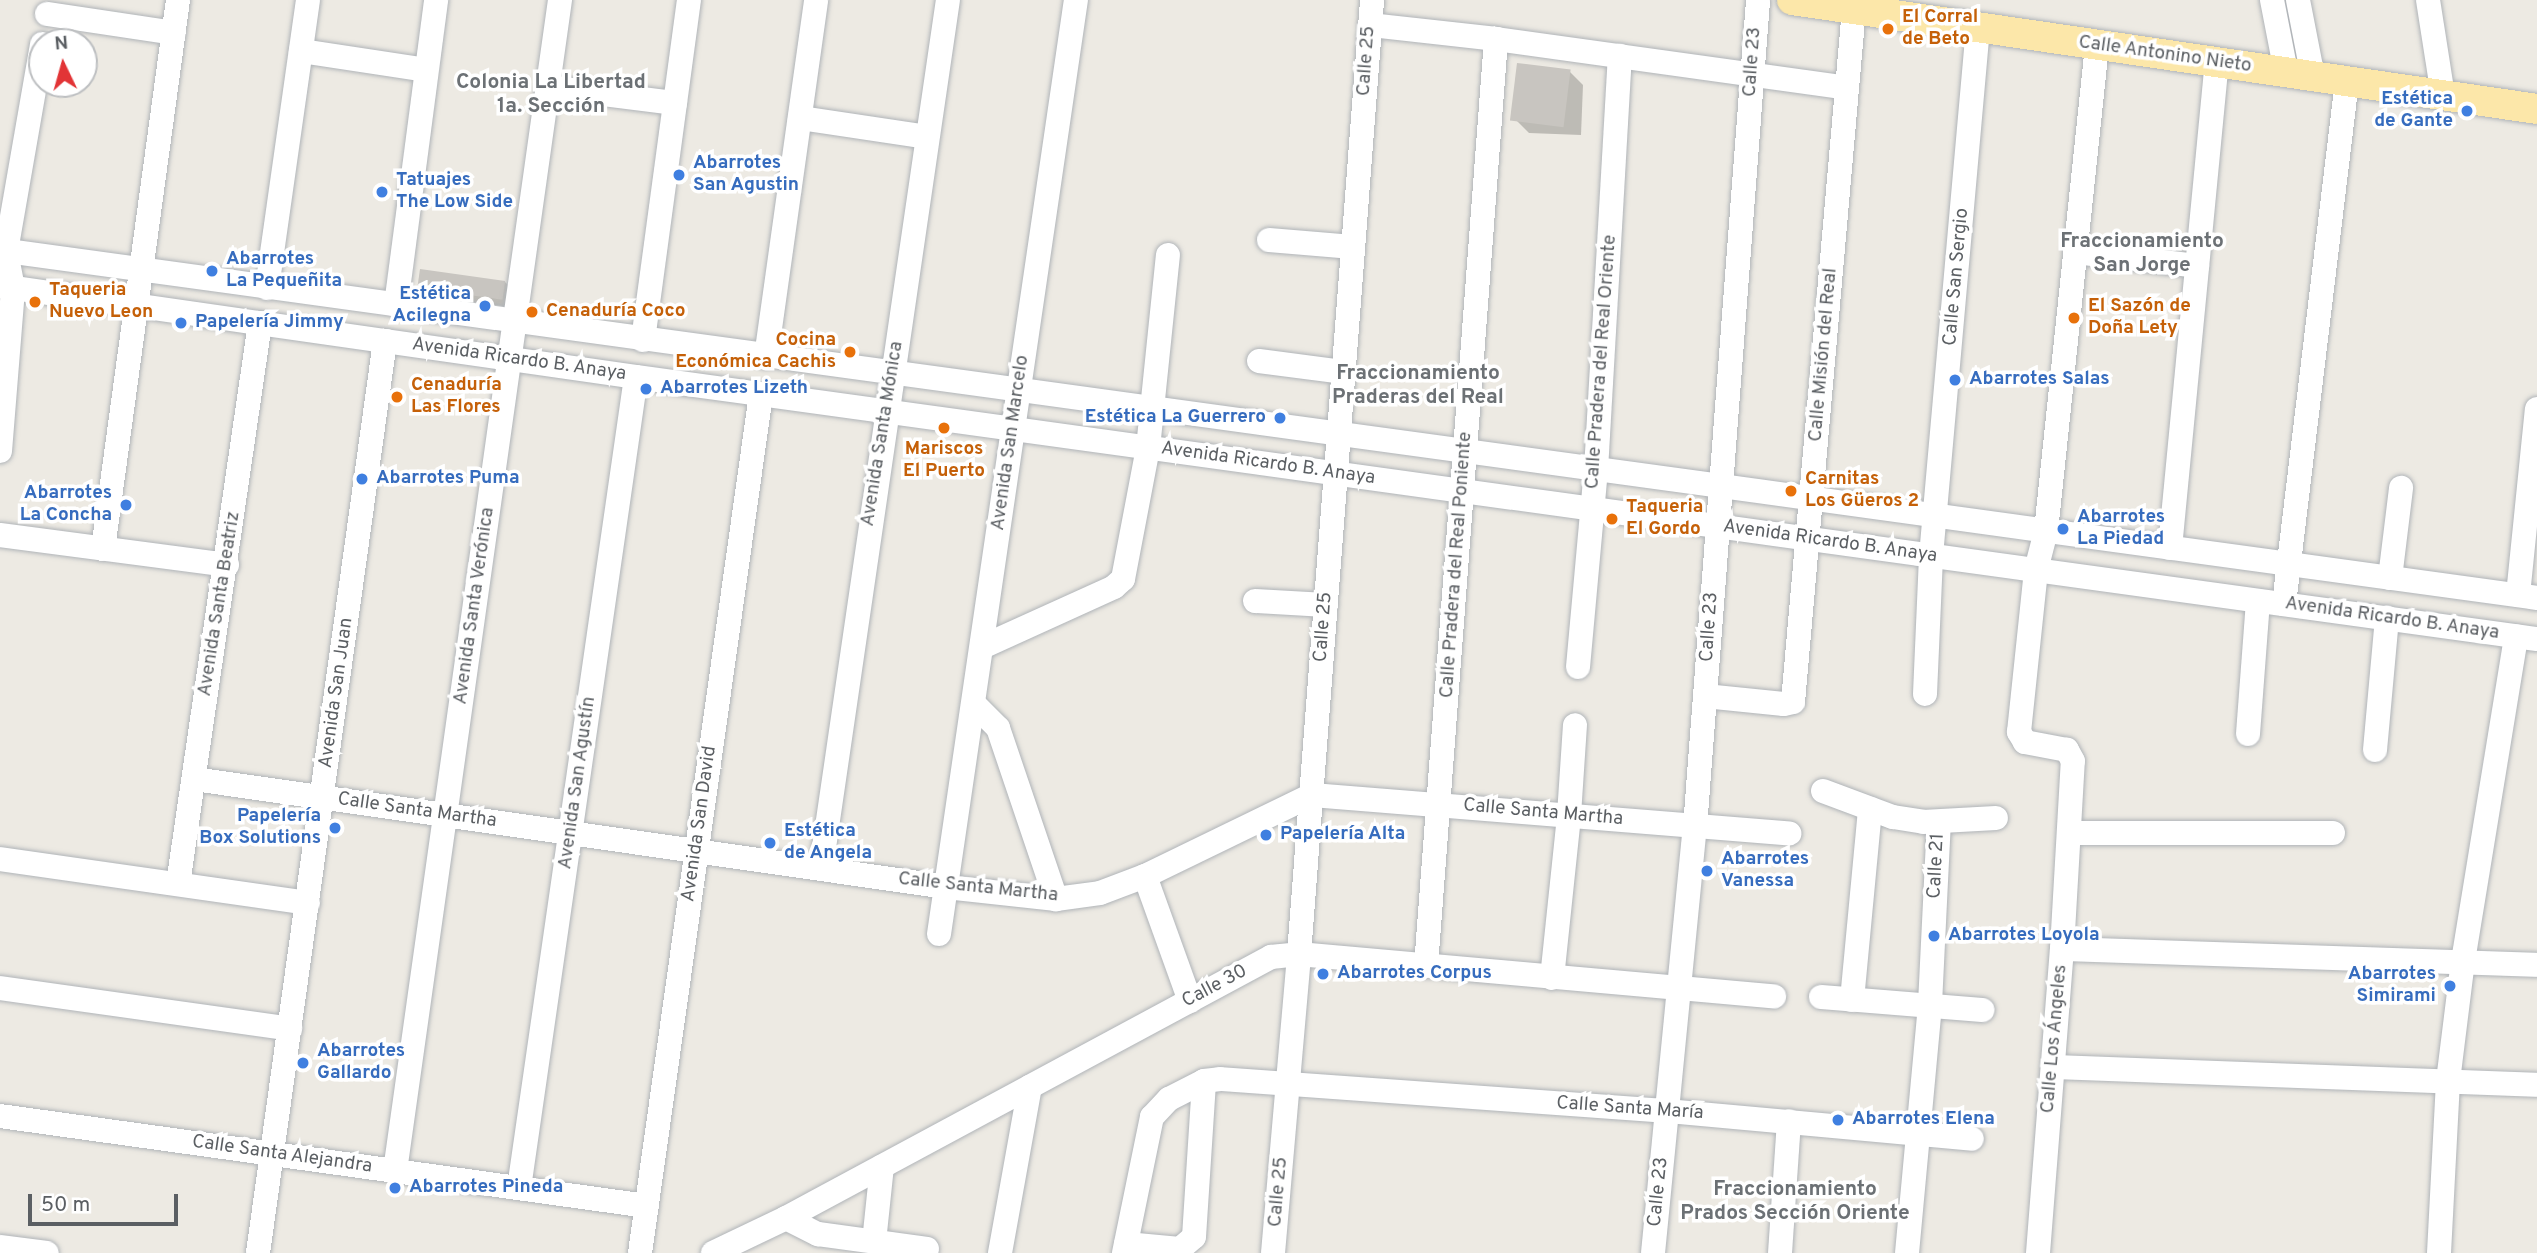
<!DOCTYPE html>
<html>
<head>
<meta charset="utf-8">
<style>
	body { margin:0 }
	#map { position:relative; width:2537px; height:1253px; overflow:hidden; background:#edeae3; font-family:Overpass,sans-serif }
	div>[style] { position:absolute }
	.shadow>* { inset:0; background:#0003 }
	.building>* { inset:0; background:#c8c5c0; transform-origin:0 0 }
	.roads { filter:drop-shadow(0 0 2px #b0b4b8) drop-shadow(0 0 2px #b0b4b8) }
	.minor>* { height:24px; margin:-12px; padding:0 12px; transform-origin:12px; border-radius:12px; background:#fff }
	.major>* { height:30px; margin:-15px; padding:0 15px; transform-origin:15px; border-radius:15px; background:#fce7a9 }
	.dots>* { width:19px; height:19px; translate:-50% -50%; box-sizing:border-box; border:4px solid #fff; border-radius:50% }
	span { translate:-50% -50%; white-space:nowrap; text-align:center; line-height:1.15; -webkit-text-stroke:7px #fff; paint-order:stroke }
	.food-label { font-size:19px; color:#c56008; font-weight:700 }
	.left { translate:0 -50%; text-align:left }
	.right { translate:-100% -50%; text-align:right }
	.street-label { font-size:19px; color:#5b5f63 }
	.shop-label { font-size:19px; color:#366cbe; font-weight:700 }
	.neighbourhood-label { font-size:21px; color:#6c7175; font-weight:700 }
	.north { position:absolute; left:28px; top:28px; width:70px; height:70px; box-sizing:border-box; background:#fff; border:2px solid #bdbfc1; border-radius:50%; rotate:355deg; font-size:19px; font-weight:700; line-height:28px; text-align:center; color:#5b5f63 }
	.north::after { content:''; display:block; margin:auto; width:24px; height:32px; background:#e23436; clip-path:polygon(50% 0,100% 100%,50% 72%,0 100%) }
	.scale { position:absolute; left:28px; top:1194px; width:150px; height:32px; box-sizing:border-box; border:4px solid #5b5f63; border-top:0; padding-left:9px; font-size:21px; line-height:24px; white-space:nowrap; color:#5b5f63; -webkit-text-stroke:5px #fff; paint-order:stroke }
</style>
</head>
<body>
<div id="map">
	<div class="shadow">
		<div style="clip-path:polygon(1570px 72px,1583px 85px,1581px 135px,1529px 133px,1516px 120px)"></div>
		<div style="clip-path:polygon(505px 282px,513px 290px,510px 307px,427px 296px,419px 288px)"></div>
	</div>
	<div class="building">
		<div style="left:1517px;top:63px;width:54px;height:58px;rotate:7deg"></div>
		<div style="left:420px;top:269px;width:86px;height:19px;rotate:8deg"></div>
	</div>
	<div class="roads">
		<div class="minor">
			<div style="left:2272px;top:0;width:73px;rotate:79deg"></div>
			<div style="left:2298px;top:0;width:78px;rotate:79deg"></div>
			<div style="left:2428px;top:0;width:97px;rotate:81.1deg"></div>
			<div style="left:47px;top:14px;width:128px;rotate:8.5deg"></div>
			<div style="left:1370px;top:25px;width:127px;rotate:6.3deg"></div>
			<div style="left:1496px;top:39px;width:354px;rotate:7.9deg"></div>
			<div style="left:301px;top:51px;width:126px;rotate:8.6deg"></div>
			<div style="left:548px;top:87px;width:128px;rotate:7.2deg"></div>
			<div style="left:800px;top:118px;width:128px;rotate:8.5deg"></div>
			<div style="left:1269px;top:240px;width:84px;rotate:4.8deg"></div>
			<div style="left:0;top:250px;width:2561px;rotate:7.81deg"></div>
			<div style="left:2075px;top:252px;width:123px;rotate:6.5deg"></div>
			<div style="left:0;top:286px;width:642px;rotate:8.14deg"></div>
			<div style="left:636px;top:377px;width:1919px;rotate:7.85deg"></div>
			<div style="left:267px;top:288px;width:291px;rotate:-81.9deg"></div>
			<div style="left:396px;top:305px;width:308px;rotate:-82.5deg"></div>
			<div style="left:643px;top:340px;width:343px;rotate:-82.3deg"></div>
			<div style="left:766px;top:357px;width:360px;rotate:-82deg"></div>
			<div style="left:1259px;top:361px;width:86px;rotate:7.4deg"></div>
			<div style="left:0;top:451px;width:164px;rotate:-85.4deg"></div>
			<div style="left:13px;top:288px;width:38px;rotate:-101deg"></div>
			<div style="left:6px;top:251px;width:210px;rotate:-80.1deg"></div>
			<div style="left:0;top:535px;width:229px;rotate:7.5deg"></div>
			<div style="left:2170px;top:548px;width:488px;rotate:-84.5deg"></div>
			<div style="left:103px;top:549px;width:554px;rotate:-82.22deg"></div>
			<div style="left:2390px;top:578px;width:91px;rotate:-83deg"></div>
			<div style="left:2518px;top:595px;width:187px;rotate:-84.2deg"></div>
			<div style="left:1255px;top:601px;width:71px;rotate:3.2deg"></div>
			<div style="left:2284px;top:604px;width:527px;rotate:-83.13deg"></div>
			<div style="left:982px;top:647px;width:145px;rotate:-24.4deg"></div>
			<div style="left:1114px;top:587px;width:12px;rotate:-42deg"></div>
			<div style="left:1123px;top:579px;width:133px;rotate:-79.2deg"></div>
			<div style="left:1148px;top:448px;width:194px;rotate:-84.1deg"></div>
			<div style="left:1578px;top:667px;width:198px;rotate:-84.8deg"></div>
			<div style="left:1596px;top:470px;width:415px;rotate:-86.7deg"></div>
			<div style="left:1925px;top:694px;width:138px;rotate:-87.5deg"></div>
			<div style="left:1931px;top:556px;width:531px;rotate:-84.92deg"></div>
			<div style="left:1705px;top:696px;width:79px;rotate:5.8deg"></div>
			<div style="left:1784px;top:704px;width:9px;rotate:-13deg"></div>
			<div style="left:1793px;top:702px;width:696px;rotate:-84.97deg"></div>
			<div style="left:974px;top:704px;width:34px;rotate:45deg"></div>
			<div style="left:998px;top:728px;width:181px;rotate:71.3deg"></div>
			<div style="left:2248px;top:734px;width:133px;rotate:-85.7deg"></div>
			<div style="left:2375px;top:750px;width:133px;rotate:-84.8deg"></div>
			<div style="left:194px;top:779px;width:760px;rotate:8.17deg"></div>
			<div style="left:946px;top:887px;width:111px;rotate:6.2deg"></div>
			<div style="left:1056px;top:899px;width:44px;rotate:-7.8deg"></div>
			<div style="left:1100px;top:893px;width:48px;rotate:-20.7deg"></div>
			<div style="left:1145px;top:876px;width:186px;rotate:-25.9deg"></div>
			<div style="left:1312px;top:795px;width:479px;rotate:4.6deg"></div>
			<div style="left:1823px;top:791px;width:75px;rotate:20.4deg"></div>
			<div style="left:1893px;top:817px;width:30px;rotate:9deg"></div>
			<div style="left:1923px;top:822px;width:73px;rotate:-3.1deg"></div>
			<div style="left:2069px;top:833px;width:264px"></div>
			<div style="left:0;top:859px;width:311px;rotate:8.1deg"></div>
			<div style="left:821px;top:868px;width:877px;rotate:-81.68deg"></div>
			<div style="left:1145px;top:876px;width:133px;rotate:70.2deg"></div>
			<div style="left:178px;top:884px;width:567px;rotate:-81.68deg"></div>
			<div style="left:939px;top:934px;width:944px;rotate:-81.66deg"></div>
			<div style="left:2062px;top:949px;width:475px;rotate:1.9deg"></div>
			<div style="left:1426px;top:966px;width:930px;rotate:-85.68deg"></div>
			<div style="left:1552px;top:978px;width:164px;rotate:-84deg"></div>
			<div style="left:1569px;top:815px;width:90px;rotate:-86.2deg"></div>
			<div style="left:0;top:988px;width:293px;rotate:8deg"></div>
			<div style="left:1821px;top:997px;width:162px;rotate:4.6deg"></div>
			<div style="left:1852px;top:1000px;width:192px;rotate:-84.6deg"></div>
			<div style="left:2053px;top:1067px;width:484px;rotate:2.1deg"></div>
			<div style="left:0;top:1116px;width:653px;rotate:7.92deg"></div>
			<div style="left:395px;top:1171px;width:1183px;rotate:-81.98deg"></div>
			<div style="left:519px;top:1188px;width:819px;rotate:-81.79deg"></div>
			<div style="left:786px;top:1218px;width:36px;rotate:27deg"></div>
			<div style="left:818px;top:1234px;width:110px;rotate:7.8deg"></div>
			<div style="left:874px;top:1242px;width:76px;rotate:-84deg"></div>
			<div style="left:1126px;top:1244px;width:54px;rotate:5.3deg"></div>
			<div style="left:1180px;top:1249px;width:18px;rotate:-41deg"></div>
			<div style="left:1194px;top:1237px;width:156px;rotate:-86.3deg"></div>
			<div style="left:0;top:1247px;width:47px;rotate:7.3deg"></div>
			<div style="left:258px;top:1253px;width:921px;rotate:-82.07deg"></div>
			<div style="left:640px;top:1253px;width:867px;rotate:-81.98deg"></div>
			<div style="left:713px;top:1253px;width:81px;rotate:-25.6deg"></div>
			<div style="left:786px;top:1218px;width:551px;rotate:-28.29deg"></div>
			<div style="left:1271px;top:957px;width:28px;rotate:-6deg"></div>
			<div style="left:1299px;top:954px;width:477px;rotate:5.1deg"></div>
			<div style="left:1000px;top:1253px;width:169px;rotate:-79.8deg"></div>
			<div style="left:1124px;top:1253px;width:139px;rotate:-78.4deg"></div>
			<div style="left:1152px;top:1117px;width:25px;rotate:-47deg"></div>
			<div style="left:1169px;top:1099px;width:39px;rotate:-27deg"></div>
			<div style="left:1204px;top:1081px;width:16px;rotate:-7deg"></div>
			<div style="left:1220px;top:1079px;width:448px;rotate:4.1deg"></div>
			<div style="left:1667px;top:1111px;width:306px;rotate:5.2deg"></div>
			<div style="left:1273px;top:1253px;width:300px;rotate:-85deg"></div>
			<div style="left:1299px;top:954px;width:957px;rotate:-85.62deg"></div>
			<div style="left:1653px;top:1253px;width:428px;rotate:-84.4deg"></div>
			<div style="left:1695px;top:827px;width:829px;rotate:-85.64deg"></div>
			<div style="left:1780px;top:1253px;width:132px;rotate:-86.1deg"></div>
			<div style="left:1907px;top:1253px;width:250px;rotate:-84.7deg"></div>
			<div style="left:1930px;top:1004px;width:181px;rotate:-87.2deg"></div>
			<div style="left:2038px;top:1253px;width:305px;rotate:-85.5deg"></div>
			<div style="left:2062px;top:949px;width:188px;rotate:-86.7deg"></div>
			<div style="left:2073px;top:761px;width:13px;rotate:-119deg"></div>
			<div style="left:2067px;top:750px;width:43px;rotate:-169.2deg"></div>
			<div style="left:2025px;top:742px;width:12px;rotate:-121deg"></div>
			<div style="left:2019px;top:732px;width:163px;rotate:-84deg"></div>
			<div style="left:2036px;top:570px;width:40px;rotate:-75.6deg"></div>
			<div style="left:2046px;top:531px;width:489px;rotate:-84deg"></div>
			<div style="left:2439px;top:1253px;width:172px;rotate:-87deg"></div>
			<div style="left:2448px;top:1081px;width:121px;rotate:-82.9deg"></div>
			<div style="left:2463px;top:961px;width:329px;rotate:-80.7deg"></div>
		</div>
		<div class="major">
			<div style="left:1792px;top:0;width:753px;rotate:8.32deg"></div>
		</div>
	</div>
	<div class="dots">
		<div style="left:1888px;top:29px;background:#e8710a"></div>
		<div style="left:2467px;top:111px;background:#3f7fe0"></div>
		<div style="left:679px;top:175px;background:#3f7fe0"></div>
		<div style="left:382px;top:192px;background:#3f7fe0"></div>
		<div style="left:212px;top:271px;background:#3f7fe0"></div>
		<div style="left:35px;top:302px;background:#e8710a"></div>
		<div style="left:485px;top:306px;background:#3f7fe0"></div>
		<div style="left:532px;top:312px;background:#e8710a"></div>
		<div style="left:2074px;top:318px;background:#e8710a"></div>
		<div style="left:181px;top:323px;background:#3f7fe0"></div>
		<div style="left:850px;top:352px;background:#e8710a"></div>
		<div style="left:1955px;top:380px;background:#3f7fe0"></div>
		<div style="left:646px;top:389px;background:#3f7fe0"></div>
		<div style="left:397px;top:397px;background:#e8710a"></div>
		<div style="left:1280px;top:418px;background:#3f7fe0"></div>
		<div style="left:944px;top:428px;background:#e8710a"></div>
		<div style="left:362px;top:479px;background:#3f7fe0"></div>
		<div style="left:1791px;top:491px;background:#e8710a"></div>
		<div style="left:126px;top:505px;background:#3f7fe0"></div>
		<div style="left:1612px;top:519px;background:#e8710a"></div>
		<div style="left:2063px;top:529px;background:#3f7fe0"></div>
		<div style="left:335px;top:828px;background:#3f7fe0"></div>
		<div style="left:1266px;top:835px;background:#3f7fe0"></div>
		<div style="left:770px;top:843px;background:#3f7fe0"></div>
		<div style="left:1707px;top:871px;background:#3f7fe0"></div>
		<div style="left:1934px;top:936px;background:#3f7fe0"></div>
		<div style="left:1323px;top:974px;background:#3f7fe0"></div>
		<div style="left:2450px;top:986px;background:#3f7fe0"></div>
		<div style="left:303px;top:1063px;background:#3f7fe0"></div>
		<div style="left:1838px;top:1120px;background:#3f7fe0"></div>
		<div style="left:395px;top:1188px;background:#3f7fe0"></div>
	</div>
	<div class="food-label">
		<span class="left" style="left:1902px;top:29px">El Corral<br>de Beto</span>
		<span class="left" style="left:49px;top:302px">Taqueria<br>Nuevo Leon</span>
		<span class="left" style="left:2088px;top:318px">El Sazón de<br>Doña Lety</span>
		<span class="left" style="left:546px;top:312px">Cenaduría Coco</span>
		<span class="right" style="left:836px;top:352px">Cocina<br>Económica Cachis</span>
		<span class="left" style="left:411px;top:397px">Cenaduría<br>Las Flores</span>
		<span style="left:944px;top:461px">Mariscos<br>El Puerto</span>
		<span class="left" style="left:1805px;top:491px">Carnitas<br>Los Güeros 2</span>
		<span class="left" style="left:1626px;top:519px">Taqueria<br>El Gordo</span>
	</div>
	<div class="street-label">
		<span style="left:2165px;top:55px;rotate:8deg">Calle Antonino Nieto</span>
		<span style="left:1367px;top:61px;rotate:-86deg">Calle 25</span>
		<span style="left:1753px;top:62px;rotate:-86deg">Calle 23</span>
		<span style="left:1957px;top:277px;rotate:-85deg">Calle San Sergio</span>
		<span style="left:1824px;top:355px;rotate:-85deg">Calle Misión del Real</span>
		<span style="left:519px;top:360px;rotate:8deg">Avenida Ricardo B. Anaya</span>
		<span style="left:1602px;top:362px;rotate:-86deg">Calle Pradera del Real Oriente</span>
		<span style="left:883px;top:434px;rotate:-81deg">Avenida Santa Mónica</span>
		<span style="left:1011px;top:443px;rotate:-82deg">Avenida San Marcelo</span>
		<span style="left:1268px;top:464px;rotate:8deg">Avenida Ricardo B. Anaya</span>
		<span style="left:1830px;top:542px;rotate:8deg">Avenida Ricardo B. Anaya</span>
		<span style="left:1457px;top:565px;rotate:-86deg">Calle Pradera del Real Poniente</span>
		<span style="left:220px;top:604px;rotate:-81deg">Avenida Santa Beatriz</span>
		<span style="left:475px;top:606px;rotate:-82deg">Avenida Santa Verónica</span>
		<span style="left:2392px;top:619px;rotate:8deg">Avenida Ricardo B. Anaya</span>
		<span style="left:1324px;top:627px;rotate:-86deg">Calle 25</span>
		<span style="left:1710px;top:627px;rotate:-86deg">Calle 23</span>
		<span style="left:337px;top:693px;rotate:-82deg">Avenida San Juan</span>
		<span style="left:578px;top:783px;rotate:-82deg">Avenida San Agustín</span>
		<span style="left:417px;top:811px;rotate:8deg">Calle Santa Martha</span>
		<span style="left:1543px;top:813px;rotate:5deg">Calle Santa Martha</span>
		<span style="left:700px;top:824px;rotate:-82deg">Avenida San David</span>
		<span style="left:1937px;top:866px;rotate:-87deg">Calle 21</span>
		<span style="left:978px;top:888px;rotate:6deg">Calle Santa Martha</span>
		<span style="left:1215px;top:987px;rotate:-28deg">Calle 30</span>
		<span style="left:2055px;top:1039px;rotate:-85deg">Calle Los Ángeles</span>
		<span style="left:1630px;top:1109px;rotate:4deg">Calle Santa María</span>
		<span style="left:282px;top:1155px;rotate:8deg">Calle Santa Alejandra</span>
		<span style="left:1279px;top:1192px;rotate:-85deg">Calle 25</span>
		<span style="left:1659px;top:1192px;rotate:-84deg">Calle 23</span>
	</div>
	<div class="shop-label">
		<span class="right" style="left:2453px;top:111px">Estética<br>de Gante</span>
		<span class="left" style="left:693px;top:175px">Abarrotes<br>San Agustin</span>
		<span class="left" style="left:396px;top:192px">Tatuajes<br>The Low Side</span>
		<span class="left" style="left:226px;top:271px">Abarrotes<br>La Pequeñita</span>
		<span class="right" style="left:471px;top:306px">Estética<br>Acilegna</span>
		<span class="left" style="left:195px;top:323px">Papelería Jimmy</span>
		<span class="left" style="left:1969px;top:380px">Abarrotes Salas</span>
		<span class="left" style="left:660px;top:389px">Abarrotes Lizeth</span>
		<span class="right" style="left:1266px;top:418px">Estética La Guerrero</span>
		<span class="left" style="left:376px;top:479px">Abarrotes Puma</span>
		<span class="right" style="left:112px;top:505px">Abarrotes<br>La Concha</span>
		<span class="left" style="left:2077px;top:529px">Abarrotes<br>La Piedad</span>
		<span class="right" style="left:321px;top:828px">Papelería<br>Box Solutions</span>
		<span class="left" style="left:784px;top:843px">Estética<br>de Angela</span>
		<span class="left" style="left:1280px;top:835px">Papelería Alta</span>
		<span class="left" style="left:1721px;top:871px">Abarrotes<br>Vanessa</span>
		<span class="left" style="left:1948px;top:936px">Abarrotes Loyola</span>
		<span class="left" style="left:1337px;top:974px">Abarrotes Corpus</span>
		<span class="right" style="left:2436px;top:986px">Abarrotes<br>Simirami</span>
		<span class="left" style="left:317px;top:1063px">Abarrotes<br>Gallardo</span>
		<span class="left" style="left:1852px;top:1120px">Abarrotes Elena</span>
		<span class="left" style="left:409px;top:1188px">Abarrotes Pineda</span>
	</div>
	<div class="neighbourhood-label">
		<span style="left:551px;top:95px">Colonia La Libertad<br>1a. Sección</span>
		<span style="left:2142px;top:254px">Fraccionamiento<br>San Jorge</span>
		<span style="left:1418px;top:386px">Fraccionamiento<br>Praderas del Real</span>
		<span style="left:1795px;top:1202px">Fraccionamiento<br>Prados Sección Oriente</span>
	</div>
	<div class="north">N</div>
	<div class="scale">50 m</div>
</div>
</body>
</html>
